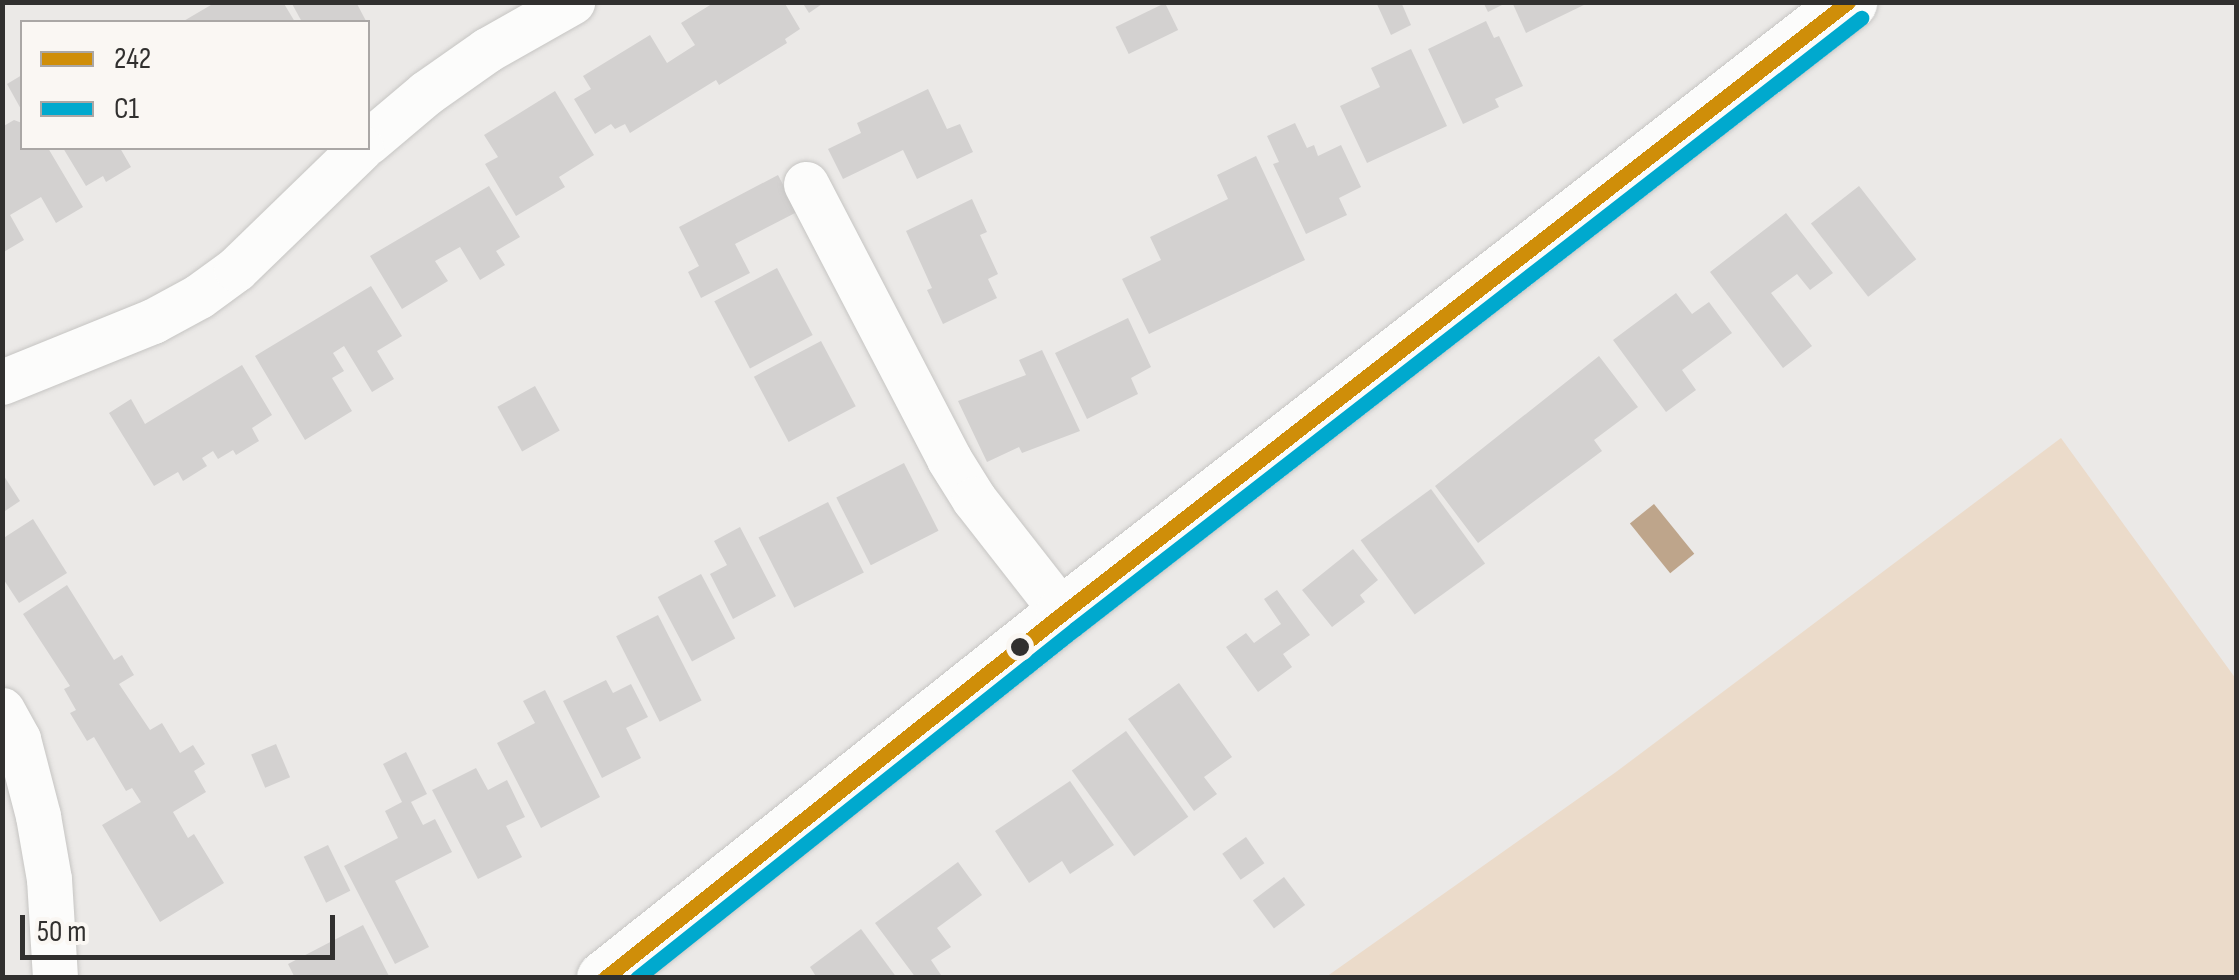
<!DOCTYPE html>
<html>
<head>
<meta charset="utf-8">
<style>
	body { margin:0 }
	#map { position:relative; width:2239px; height:980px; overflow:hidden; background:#ebe9e7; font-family:"Sofia Sans Condensed",sans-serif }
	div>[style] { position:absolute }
	.green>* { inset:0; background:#ebdbca }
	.water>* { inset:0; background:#bea58b; transform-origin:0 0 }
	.building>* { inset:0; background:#d3d1d0; transform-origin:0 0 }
	.roads { filter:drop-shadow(0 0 2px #c6c5c3) drop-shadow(0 0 2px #c6c5c3) }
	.minor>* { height:45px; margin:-22.5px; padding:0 22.5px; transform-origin:22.5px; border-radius:22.5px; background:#fcfcfb }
	.secondary>* { height:55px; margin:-27.5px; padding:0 27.5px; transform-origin:27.5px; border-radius:27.5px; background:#fcfcfb }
	.bus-1>* { height:15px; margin:-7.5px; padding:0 7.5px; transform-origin:7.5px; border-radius:7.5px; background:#cf8e09 }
	.bus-2>* { height:15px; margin:-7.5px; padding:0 7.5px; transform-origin:7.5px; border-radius:7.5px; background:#00a9ce }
	.dots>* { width:28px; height:28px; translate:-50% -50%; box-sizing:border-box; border:5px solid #faf7f3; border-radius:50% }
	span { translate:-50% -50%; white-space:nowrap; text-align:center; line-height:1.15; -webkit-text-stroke:9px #faf7f3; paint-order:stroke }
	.frame { position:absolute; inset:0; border:5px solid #31302f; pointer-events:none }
	.legend { position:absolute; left:20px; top:20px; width:350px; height:130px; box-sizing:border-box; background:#faf7f3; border:2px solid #aaa7a5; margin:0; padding:12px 18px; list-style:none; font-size:30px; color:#31302f }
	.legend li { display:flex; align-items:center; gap:20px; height:50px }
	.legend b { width:50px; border:2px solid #aaa7a5 }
	.scale { position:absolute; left:20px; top:915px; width:315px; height:45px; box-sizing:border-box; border:5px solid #31302f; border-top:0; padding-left:12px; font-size:30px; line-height:35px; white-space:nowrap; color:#31302f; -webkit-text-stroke:8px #faf7f3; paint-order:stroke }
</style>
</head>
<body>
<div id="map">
	<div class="green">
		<div style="clip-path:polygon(2061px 438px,2236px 679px,2236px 977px,1326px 977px,1616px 772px)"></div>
	</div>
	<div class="water">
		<div style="left:1654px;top:504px;width:64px;height:31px;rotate:51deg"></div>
	</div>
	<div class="building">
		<div style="clip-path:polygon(216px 2px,283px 2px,295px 22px,182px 22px)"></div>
		<div style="clip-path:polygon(291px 2px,356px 2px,366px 21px,302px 22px)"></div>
		<div style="clip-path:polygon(715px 2px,784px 2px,800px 29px,785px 39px,787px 43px,719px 85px,716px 80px,630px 133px,625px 124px,615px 129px,611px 124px,595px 134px,574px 99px,591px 89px,583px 76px,650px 35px,667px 63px,695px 45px,681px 23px)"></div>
		<div style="clip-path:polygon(802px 2px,825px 2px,809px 13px)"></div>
		<div style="clip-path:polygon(1376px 2px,1401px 2px,1411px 25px,1391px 35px)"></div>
		<div style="clip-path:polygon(1483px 2px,1508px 2px,1488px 12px)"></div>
		<div style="clip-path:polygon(1512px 2px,1590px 2px,1526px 33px)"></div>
		<div style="left:1165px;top:3px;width:30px;height:55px;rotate:64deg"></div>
		<div style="clip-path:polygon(1486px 21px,1494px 38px,1499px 36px,1523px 86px,1495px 99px,1499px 107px,1463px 124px,1428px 49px)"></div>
		<div style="clip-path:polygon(1411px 49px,1447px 126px,1367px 163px,1340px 106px,1380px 87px,1371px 68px)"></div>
		<div style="clip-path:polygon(22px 75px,22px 111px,7px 84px)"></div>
		<div style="clip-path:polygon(928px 89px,947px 129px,960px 124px,973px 152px,917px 179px,903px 150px,843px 179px,828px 149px,861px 133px,857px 123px)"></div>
		<div style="clip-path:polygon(555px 91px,594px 155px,559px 177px,565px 187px,516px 216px,485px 164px,498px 157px,484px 135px)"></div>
		<div style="clip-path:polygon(14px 120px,22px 123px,22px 148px,48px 148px,83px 207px,56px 223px,41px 197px,10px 215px,24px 240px,2px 253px,2px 127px)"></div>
		<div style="clip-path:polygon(1295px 123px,1307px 148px,1314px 145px,1318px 156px,1341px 145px,1361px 187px,1339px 198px,1347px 215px,1306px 234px,1273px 164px,1279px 162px,1267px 136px)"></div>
		<div style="clip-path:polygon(63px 148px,120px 148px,131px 167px,106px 182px,103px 176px,86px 186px)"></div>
		<div style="clip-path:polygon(1256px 156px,1305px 260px,1149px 334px,1122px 279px,1161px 260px,1150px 237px,1228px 199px,1217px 175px)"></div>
		<div style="clip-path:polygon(778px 175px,797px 212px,735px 244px,750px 273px,701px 298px,688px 272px,699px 266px,679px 227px)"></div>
		<div style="clip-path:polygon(489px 186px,520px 237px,496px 251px,505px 265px,480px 280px,460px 247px,435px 261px,448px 281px,402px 309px,370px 256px)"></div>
		<div style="left:1859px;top:186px;width:93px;height:61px;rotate:52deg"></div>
		<div style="clip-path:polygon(972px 199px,987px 232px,980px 235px,998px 274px,988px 279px,997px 298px,943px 324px,927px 290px,932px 288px,906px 231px)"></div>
		<div style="clip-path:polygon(1786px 213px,1833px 273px,1810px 290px,1797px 274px,1771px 293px,1812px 346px,1783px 368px,1710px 272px)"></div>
		<div style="left:777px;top:268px;width:76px;height:71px;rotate:62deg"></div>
		<div style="clip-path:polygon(371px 286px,402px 336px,377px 351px,394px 379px,372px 392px,344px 346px,333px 353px,344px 371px,332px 378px,352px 411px,305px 440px,255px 356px)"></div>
		<div style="clip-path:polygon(1676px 293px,1692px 314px,1709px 302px,1732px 333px,1682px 370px,1696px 390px,1666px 412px,1613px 340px)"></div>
		<div style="clip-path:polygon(1128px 318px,1151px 367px,1131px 378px,1138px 394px,1087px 419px,1055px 353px)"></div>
		<div style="left:821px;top:341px;width:74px;height:76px;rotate:62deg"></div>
		<div style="clip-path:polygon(1042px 350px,1080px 431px,1022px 453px,1019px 447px,987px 462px,958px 401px,1026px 375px,1019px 360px)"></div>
		<div style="clip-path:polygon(1599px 356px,1638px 407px,1594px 440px,1602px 451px,1478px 543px,1435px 486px)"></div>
		<div style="clip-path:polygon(242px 365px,272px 415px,252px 428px,259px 441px,236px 455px,233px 450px,218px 459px,213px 451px,202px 458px,207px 466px,183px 481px,178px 472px,154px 486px,109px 413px,131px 399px,145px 424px)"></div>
		<div style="left:535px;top:386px;width:51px;height:43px;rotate:61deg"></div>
		<div style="left:904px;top:463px;width:76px;height:76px;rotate:63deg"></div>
		<div style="clip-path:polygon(2px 473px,20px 501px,2px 513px)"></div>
		<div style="left:1431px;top:489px;width:92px;height:87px;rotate:54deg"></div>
		<div style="left:828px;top:502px;width:79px;height:78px;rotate:63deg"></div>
		<div style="clip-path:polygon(33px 519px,67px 573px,19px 603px,2px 577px,2px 539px)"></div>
		<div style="clip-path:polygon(740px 527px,776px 596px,733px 619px,710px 574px,727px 565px,714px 541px)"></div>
		<div style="clip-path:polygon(1353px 549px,1378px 580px,1360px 595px,1365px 602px,1332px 627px,1302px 590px)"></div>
		<div style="left:701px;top:574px;width:73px;height:49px;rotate:62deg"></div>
		<div style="clip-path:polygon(67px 585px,114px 660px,122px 655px,134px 675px,119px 684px,150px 730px,162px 723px,180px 753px,193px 745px,205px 764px,194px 771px,206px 792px,173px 812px,188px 838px,194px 834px,224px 883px,160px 922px,102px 825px,141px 802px,132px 788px,126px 791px,94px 737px,87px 741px,70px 713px,76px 710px,64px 689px,70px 686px,23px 614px)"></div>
		<div style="clip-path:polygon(1277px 590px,1310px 635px,1283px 654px,1292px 667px,1258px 692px,1226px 647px,1246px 633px,1254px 643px,1281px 624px,1264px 599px)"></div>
		<div style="left:658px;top:615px;width:96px;height:47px;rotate:63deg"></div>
		<div style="clip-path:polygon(606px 680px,613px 693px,631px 684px,648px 717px,626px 728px,641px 758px,602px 778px,563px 701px)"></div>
		<div style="clip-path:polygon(1179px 683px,1232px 757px,1204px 777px,1217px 794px,1194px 811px,1128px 719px)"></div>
		<div style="clip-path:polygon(545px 690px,600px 797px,541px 828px,497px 743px,535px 723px,523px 701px)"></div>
		<div style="left:1126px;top:731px;width:106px;height:67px;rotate:54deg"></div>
		<div style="left:276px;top:744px;width:36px;height:27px;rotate:67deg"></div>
		<div style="clip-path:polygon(406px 752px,427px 794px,411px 802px,423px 825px,435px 819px,452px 852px,395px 881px,429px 947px,395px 964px,344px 866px,398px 838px,385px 811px,402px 802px,383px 764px)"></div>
		<div style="clip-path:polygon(476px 768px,488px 790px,507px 780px,525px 817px,506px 826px,522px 857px,478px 879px,432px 790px)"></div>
		<div style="clip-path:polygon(1070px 781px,1114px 845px,1070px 874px,1062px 861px,1029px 883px,995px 831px)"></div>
		<div style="left:1246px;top:837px;width:32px;height:29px;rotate:55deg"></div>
		<div style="left:328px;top:845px;width:51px;height:27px;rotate:64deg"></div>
		<div style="clip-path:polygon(958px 862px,982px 895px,937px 928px,951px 947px,931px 960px,943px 978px,916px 978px,875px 923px)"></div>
		<div style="left:1284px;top:877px;width:35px;height:39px;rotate:53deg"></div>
		<div style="clip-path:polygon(363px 925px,390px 978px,295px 978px,288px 964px)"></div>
		<div style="clip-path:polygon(861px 929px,897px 978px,817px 978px,810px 967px)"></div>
	</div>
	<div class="roads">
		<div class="minor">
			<div style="left:368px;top:142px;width:76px;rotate:-40.2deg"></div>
			<div style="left:426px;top:93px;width:75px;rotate:-35.2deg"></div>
			<div style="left:487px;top:50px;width:98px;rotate:-29.5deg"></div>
			<div style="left:806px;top:184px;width:310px;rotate:62.5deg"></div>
			<div style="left:949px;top:459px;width:47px;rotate:58deg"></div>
			<div style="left:974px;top:499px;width:145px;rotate:52deg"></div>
			<div style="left:2px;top:382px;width:163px;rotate:-22deg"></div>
			<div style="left:153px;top:321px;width:52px;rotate:-28.5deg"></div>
			<div style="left:199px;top:296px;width:46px;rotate:-36.1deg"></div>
			<div style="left:236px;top:269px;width:174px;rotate:-44.1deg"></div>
			<div style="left:2px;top:710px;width:33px;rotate:61deg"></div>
			<div style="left:18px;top:739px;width:80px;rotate:75.4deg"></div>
			<div style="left:38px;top:816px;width:64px;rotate:80.1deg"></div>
			<div style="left:49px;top:879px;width:99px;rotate:86.5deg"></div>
		</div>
		<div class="secondary">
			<div style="left:604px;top:978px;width:586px;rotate:-38.49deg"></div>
			<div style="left:1063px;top:613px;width:996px;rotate:-37.86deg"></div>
		</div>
	</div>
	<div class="bus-1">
		<div style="left:605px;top:978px;width:586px;rotate:-38.55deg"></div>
		<div style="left:1063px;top:613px;width:995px;rotate:-37.9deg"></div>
	</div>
	<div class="bus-2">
		<div style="left:637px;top:978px;width:560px;rotate:-38.55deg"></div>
		<div style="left:1075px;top:629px;width:996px;rotate:-37.86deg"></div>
	</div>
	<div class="dots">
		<div style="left:1020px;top:647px;background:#31302f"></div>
	</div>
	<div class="frame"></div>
	<ul class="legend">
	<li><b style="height:12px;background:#cf8e09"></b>242</li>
	<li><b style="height:12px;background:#00a9ce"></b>C1</li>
	</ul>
	<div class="scale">50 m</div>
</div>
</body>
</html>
